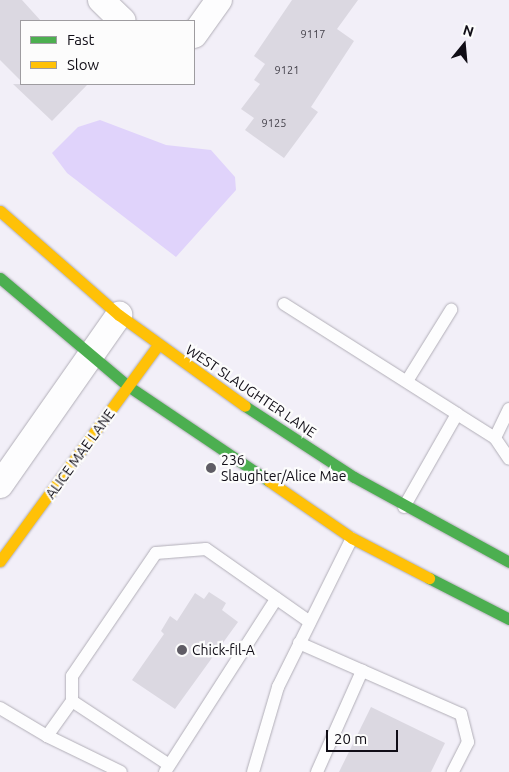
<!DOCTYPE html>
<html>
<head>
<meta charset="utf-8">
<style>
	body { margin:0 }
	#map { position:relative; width:509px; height:772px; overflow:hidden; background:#f2eff8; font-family:Ubuntu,sans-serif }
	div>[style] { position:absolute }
	.water>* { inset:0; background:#e0d3fb }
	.building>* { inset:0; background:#dbd8e1 }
	.roads { filter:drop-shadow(0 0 1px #b1aeb7) drop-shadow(0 0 1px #b1aeb7) }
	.lane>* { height:12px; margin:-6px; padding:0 6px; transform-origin:6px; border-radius:6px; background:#fdfdfe }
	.street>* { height:26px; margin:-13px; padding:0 13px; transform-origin:13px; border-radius:13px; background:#fdfdfe }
	.fast>* { height:11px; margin:-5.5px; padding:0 5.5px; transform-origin:5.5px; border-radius:5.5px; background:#4caf50 }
	.slow>* { height:11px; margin:-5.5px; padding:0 5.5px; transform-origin:5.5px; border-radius:5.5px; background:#ffc107 }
	.dots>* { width:14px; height:14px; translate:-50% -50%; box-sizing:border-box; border:2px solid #fcfcfc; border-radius:50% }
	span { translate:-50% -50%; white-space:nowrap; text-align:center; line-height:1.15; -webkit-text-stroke:4.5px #fcfcfc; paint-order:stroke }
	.number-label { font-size:11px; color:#44414a }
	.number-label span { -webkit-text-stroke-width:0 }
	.street-label { font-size:14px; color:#100d16 }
	.poi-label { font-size:14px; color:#100d16 }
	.left { translate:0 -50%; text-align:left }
	.legend { position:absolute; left:20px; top:20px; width:175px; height:65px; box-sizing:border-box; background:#fcfcfc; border:1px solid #9e9ca0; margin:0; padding:6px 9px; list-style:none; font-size:15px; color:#100d16 }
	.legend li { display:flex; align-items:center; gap:10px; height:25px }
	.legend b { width:25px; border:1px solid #9e9ca0 }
	.north { position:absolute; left:439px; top:20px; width:50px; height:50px; -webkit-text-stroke:4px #fcfcfc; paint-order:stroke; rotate:17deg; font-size:14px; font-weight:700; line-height:20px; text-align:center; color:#100d16 }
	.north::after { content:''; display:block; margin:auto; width:18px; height:22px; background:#100d16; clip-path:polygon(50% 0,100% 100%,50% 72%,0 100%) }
	.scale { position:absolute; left:326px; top:730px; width:72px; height:22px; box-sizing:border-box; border:2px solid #100d16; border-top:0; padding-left:6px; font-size:15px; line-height:18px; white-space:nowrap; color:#100d16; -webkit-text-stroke:4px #fcfcfc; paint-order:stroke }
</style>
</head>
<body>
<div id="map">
	<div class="water">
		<div style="clip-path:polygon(100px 120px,166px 145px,211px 150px,235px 177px,236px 190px,176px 257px,67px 173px,52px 153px,78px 127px)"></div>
	</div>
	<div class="building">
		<div style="clip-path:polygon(0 0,22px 0,41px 21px,21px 21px,21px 81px,0 60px)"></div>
		<div style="clip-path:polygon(292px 0,358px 0,337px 29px,354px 41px,311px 107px,318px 112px,284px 158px,245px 130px,254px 118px,241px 109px,260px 84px,254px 80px,265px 64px,254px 56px)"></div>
		<div style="clip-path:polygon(13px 84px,88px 84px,52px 121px)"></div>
		<div style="clip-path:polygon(209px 592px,226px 603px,222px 610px,238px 622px,175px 709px,132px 680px,164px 634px,161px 631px,170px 616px,177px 621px,195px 593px,204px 599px)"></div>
		<div style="clip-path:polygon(371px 707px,445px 743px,431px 772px,339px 772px)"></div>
	</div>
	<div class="roads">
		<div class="lane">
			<div style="left:284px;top:304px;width:205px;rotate:32.4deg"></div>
			<div style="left:407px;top:381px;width:84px;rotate:-58.2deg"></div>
			<div style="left:509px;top:409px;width:32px;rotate:116deg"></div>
			<div style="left:495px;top:438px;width:25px;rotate:56deg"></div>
			<div style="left:404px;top:507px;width:107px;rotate:-60.3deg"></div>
			<div style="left:457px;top:414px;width:45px;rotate:32.3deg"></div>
			<div style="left:299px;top:643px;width:177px;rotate:23.7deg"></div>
			<div style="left:461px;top:714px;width:29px;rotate:76deg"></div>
			<div style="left:468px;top:742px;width:34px;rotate:117deg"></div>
			<div style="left:72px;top:701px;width:116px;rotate:33.4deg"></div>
			<div style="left:0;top:708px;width:55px;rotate:30.8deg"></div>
			<div style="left:47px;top:736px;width:82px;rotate:25.9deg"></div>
			<div style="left:47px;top:736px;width:43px;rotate:-54.5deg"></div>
			<div style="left:72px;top:701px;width:25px;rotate:-90deg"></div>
			<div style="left:72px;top:676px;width:149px;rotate:-55.7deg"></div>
			<div style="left:156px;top:553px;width:50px;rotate:-4.6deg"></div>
			<div style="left:206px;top:549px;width:127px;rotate:35.1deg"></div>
			<div style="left:165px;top:772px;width:206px;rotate:-57.3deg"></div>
			<div style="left:253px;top:772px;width:89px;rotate:-73.6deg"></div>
			<div style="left:278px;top:687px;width:166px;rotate:-63.6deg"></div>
			<div style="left:317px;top:772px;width:111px;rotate:-66deg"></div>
		</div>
		<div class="street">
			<div style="left:101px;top:0;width:30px;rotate:44deg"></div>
			<div style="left:194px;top:35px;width:43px;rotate:-54.5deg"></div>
			<div style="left:0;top:485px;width:208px;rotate:-55deg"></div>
		</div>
		<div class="fast">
			<div style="left:0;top:278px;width:167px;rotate:40.2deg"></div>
			<div style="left:128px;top:386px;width:170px;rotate:34deg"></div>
			<div style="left:245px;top:406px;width:130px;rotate:33.1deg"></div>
			<div style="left:354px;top:477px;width:177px;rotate:28.7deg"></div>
			<div style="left:429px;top:578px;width:90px;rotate:27.1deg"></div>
		</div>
		<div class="slow">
			<div style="left:0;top:211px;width:158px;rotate:41.2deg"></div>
			<div style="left:119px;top:315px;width:155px;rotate:35.8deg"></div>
			<div style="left:269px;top:481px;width:101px;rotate:34.5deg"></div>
			<div style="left:352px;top:538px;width:87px;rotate:27.5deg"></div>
			<div style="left:0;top:561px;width:268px;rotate:-53.8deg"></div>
		</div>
	</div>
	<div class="dots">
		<div style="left:211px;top:468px;background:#5f5c65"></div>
		<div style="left:182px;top:650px;background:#5f5c65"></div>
	</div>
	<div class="number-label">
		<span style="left:313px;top:34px">9117</span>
		<span style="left:287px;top:70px">9121</span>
		<span style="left:274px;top:123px">9125</span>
	</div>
	<div class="street-label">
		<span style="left:251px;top:391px;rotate:34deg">WEST SLAUGHTER LANE</span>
		<span style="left:80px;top:454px;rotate:-54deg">ALICE MAE LANE</span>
	</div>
	<div class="poi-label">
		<span class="left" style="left:221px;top:468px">236<br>Slaughter/Alice Mae</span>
		<span class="left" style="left:192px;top:650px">Chick-fil-A</span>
	</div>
	<ul class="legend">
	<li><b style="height:6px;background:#4caf50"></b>Fast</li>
	<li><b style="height:6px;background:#ffc107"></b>Slow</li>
	</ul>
	<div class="north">N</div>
	<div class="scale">20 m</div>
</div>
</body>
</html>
